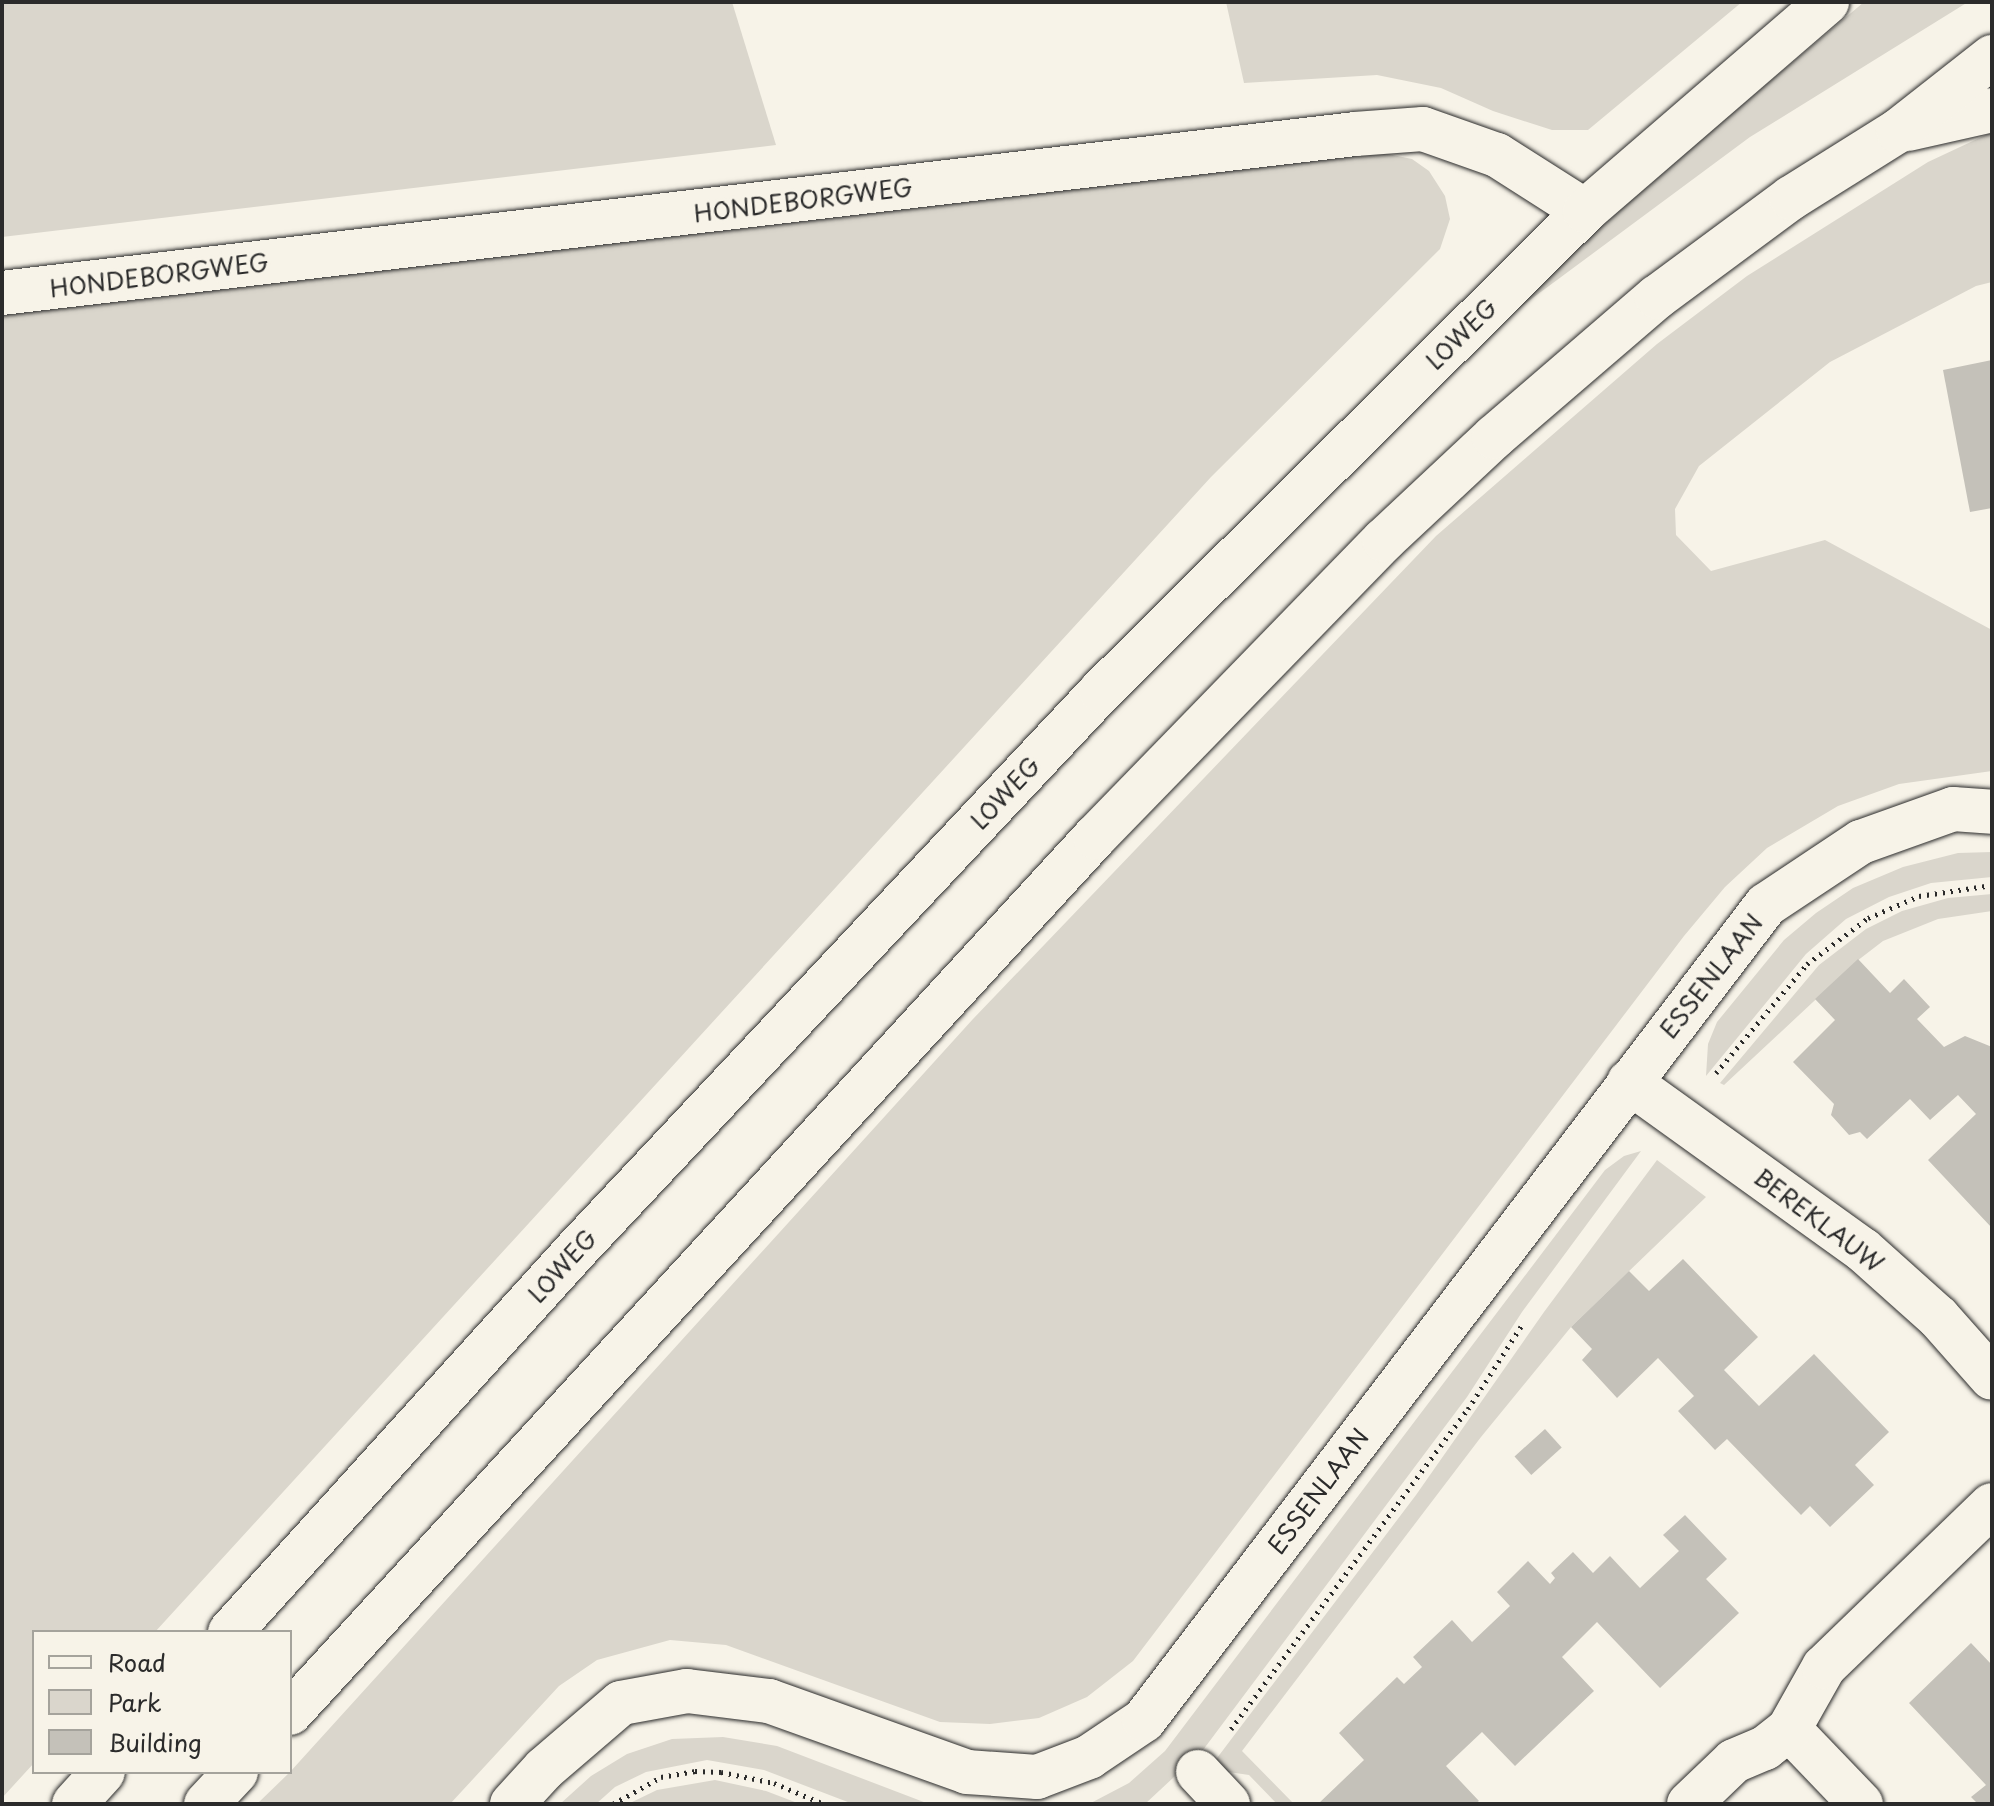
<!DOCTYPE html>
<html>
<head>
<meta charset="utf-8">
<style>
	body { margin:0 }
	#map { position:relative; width:1994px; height:1806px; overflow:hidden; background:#f7f3e8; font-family:"Playpen Sans",sans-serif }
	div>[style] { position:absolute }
	.green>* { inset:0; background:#dad6cc }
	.building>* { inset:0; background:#c4c1b9; transform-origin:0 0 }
	.path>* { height:5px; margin-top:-2.5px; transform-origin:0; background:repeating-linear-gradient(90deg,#2b2b2b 0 2px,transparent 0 8px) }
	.roads { filter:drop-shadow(0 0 2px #2b2b2b) drop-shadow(0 0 2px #2b2b2b) }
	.minor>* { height:44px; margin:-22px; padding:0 22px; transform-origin:22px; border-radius:22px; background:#f7f3e8 }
	.major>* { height:44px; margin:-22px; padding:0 22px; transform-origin:22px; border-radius:22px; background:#f7f3e8 }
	span { translate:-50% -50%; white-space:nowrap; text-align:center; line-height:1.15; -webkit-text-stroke:6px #f7f3e8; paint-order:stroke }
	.street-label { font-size:24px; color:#2b2b2b }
	.frame { position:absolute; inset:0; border:4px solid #2b2b2b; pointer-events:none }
	.legend { position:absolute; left:32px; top:1630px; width:260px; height:144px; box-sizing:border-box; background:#f7f3e8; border:2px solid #a5a39c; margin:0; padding:10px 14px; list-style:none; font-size:24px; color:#2b2b2b }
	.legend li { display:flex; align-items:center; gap:16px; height:40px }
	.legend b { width:40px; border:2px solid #a5a39c }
</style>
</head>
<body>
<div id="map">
	<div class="green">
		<div style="clip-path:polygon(2px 2px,732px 2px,776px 145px,2px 237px)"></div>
		<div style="clip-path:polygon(1226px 2px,1742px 2px,1588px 130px,1552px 130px,1493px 111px,1441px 88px,1377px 75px,1244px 83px)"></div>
		<div style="clip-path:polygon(1864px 2px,1968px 2px,1750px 137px,1499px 323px,1463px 340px)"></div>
		<div style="clip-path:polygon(1992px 132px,1992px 282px,1976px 286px,1830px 362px,1699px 466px,1675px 509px,1676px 535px,1711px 571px,1825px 540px,1992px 630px,1992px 771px,1899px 784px,1838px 806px,1767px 848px,1725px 887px,1684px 936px,1133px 1661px,1087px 1697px,1039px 1718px,990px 1724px,940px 1722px,726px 1645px,670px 1640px,597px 1660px,559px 1686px,450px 1804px,257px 1804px,290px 1772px,973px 1019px,1436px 536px,1657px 344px,1747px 276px,1928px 162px)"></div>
		<div style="clip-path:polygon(1373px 151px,1412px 159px,1429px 171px,1445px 196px,1450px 219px,1440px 249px,1211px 477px,155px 1632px,34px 1632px,34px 1763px,2px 1798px,2px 308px)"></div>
		<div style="clip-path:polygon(1992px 852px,1992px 877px,1931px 883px,1889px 897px,1846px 919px,1806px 954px,1706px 1076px,1708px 1044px,1717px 1022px,1784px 940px,1816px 913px,1853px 888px,1903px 867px,1958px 853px)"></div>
		<div style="clip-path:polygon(1992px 894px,1992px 911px,1938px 919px,1883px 941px,1857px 961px,1724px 1085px,1720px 1083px,1819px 965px,1866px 929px,1902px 911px,1948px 898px)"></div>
		<div style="clip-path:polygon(1641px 1151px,1522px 1312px,1467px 1397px,1203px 1750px,1145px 1804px,1089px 1804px,1129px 1783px,1165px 1751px,1605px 1170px,1624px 1156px)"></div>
		<div style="clip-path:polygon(1657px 1160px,1706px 1197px,1571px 1327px,1481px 1437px,1242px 1751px,1294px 1804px,1277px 1804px,1249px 1775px,1222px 1771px,1214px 1762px,1416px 1495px,1544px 1312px)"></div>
		<div style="clip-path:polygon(723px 1737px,777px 1746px,929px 1804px,853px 1804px,764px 1770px,707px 1760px,646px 1772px,615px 1787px,596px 1804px,560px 1804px,591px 1776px,627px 1754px,672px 1739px)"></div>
		<div style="clip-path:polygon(715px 1780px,766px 1791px,800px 1804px,628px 1804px,657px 1790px)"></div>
	</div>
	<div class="building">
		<div style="clip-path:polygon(1992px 360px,1992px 508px,1970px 512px,1943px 370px)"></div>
		<div style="clip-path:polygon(1858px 959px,1890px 993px,1904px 979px,1930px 1007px,1917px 1019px,1944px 1047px,1965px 1036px,1992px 1047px,1992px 1228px,1928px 1160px,1976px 1114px,1958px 1095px,1930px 1120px,1910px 1099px,1867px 1139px,1860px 1132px,1849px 1135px,1831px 1115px,1834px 1104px,1793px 1062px,1835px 1020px,1815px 999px)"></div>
		<div style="clip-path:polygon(1683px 1259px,1758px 1337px,1724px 1370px,1759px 1406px,1814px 1354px,1889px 1432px,1855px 1465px,1874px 1485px,1830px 1527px,1810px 1506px,1801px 1515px,1727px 1439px,1715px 1450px,1678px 1411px,1694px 1396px,1658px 1358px,1617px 1398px,1582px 1360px,1592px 1349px,1571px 1327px,1629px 1271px,1649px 1291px)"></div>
		<div style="left:1545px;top:1429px;width:25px;height:41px;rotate:48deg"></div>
		<div style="clip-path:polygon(1685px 1515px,1727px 1559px,1706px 1579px,1739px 1613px,1660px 1688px,1597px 1622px,1562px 1657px,1594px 1691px,1515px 1766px,1482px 1732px,1446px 1766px,1479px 1801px,1475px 1804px,1318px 1804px,1364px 1760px,1339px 1733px,1397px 1677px,1404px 1684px,1422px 1667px,1413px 1657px,1452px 1620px,1472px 1642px,1510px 1606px,1497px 1592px,1528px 1561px,1550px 1584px,1555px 1578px,1551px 1573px,1573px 1552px,1593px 1573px,1610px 1556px,1640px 1588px,1679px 1551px,1663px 1535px)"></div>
		<div style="clip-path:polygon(1971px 1643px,1992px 1665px,1992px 1804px,1978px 1804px,1971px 1797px,1986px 1785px,1909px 1703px)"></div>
	</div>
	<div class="path">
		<div style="left:1716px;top:1073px;width:142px;rotate:-50.1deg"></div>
		<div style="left:1807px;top:964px;width:76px;rotate:-37deg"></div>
		<div style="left:1868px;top:918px;width:56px;rotate:-23.3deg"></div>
		<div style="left:1919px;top:896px;width:74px;rotate:-8.6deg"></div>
		<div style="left:1231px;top:1729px;width:398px;rotate:-53.5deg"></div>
		<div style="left:1468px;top:1409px;width:100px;rotate:-57.3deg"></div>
		<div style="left:613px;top:1804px;width:55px;rotate:-29.4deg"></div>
		<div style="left:661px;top:1777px;width:35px;rotate:-10deg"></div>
		<div style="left:695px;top:1771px;width:26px;rotate:2deg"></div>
		<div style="left:721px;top:1772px;width:54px;rotate:11.7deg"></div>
		<div style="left:774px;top:1783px;width:54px;rotate:22.8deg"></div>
	</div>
	<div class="roads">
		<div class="minor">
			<div style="left:2px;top:293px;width:1362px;rotate:-6.7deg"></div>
			<div style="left:1355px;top:134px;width:68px;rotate:-4.2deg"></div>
			<div style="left:1423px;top:129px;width:78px;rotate:19.4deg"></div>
			<div style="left:1497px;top:155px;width:104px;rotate:32.5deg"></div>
			<div style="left:1629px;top:1082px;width:288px;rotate:35.7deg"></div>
			<div style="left:1863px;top:1250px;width:101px;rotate:41.8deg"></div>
			<div style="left:1938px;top:1317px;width:81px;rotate:48.5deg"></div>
			<div style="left:230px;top:1632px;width:518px;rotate:-47.82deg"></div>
			<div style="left:578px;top:1248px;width:764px;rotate:-46.8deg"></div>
			<div style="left:1101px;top:691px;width:682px;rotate:-44.76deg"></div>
			<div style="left:1585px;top:211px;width:320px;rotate:-40.8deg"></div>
			<div style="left:1789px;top:1729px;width:104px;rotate:46.2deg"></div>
			<div style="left:1198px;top:1772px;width:44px;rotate:46.8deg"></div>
			<div style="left:74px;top:1804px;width:43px;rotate:-47.8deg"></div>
			<div style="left:512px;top:1804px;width:47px;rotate:-47.6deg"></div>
			<div style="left:544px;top:1769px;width:101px;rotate:-40.6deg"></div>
			<div style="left:621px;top:1703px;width:67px;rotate:-10.3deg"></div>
			<div style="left:687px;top:1691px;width:83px;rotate:7deg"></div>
			<div style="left:769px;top:1701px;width:210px;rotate:19.7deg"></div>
			<div style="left:967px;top:1772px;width:70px;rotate:4.1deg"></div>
			<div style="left:1037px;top:1777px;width:56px;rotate:-21deg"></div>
			<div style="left:1089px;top:1757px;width:66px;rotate:-33.9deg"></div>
			<div style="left:1144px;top:1720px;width:1025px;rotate:-52.65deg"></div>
			<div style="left:1766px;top:905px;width:114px;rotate:-33.6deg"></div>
			<div style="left:1861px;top:842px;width:98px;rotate:-19.7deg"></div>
			<div style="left:1953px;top:809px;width:39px;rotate:4deg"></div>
			<div style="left:1689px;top:1804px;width:62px;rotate:-43.7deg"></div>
			<div style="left:1734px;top:1761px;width:34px;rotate:-23deg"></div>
			<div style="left:1765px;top:1748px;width:31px;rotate:-38deg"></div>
			<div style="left:1789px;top:1729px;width:71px;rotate:-60.6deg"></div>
			<div style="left:1824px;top:1667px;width:233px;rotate:-44deg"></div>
		</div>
		<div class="major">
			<div style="left:1908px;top:129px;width:86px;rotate:-12.7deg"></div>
			<div style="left:290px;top:1713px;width:1190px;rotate:-47.42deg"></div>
			<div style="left:1095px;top:837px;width:414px;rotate:-45.8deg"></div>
			<div style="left:1384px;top:540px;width:151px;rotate:-43.1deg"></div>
			<div style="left:1494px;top:437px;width:215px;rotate:-40.7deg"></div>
			<div style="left:1657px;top:297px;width:167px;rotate:-36.5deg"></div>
			<div style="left:1791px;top:198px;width:126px;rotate:-32.1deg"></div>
			<div style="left:1898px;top:131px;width:120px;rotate:-38.2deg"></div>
			<div style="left:206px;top:1804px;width:44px;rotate:-46.8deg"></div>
		</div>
	</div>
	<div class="street-label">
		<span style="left:803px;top:200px;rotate:-7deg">HONDEBORGWEG</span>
		<span style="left:159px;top:275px;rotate:-7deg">HONDEBORGWEG</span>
		<span style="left:1461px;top:334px;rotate:-45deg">LOWEG</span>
		<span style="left:1005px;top:793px;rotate:-47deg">LOWEG</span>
		<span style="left:1711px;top:976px;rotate:-52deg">ESSENLAAN</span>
		<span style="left:1819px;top:1220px;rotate:37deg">BEREKLAUW</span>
		<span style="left:562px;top:1266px;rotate:-48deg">LOWEG</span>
		<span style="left:1318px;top:1491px;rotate:-53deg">ESSENLAAN</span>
	</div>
	<div class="frame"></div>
	<ul class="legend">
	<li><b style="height:10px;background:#f7f3e8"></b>Road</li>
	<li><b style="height:22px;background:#dad6cc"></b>Park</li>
	<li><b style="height:22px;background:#c4c1b9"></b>Building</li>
	</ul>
</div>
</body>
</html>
